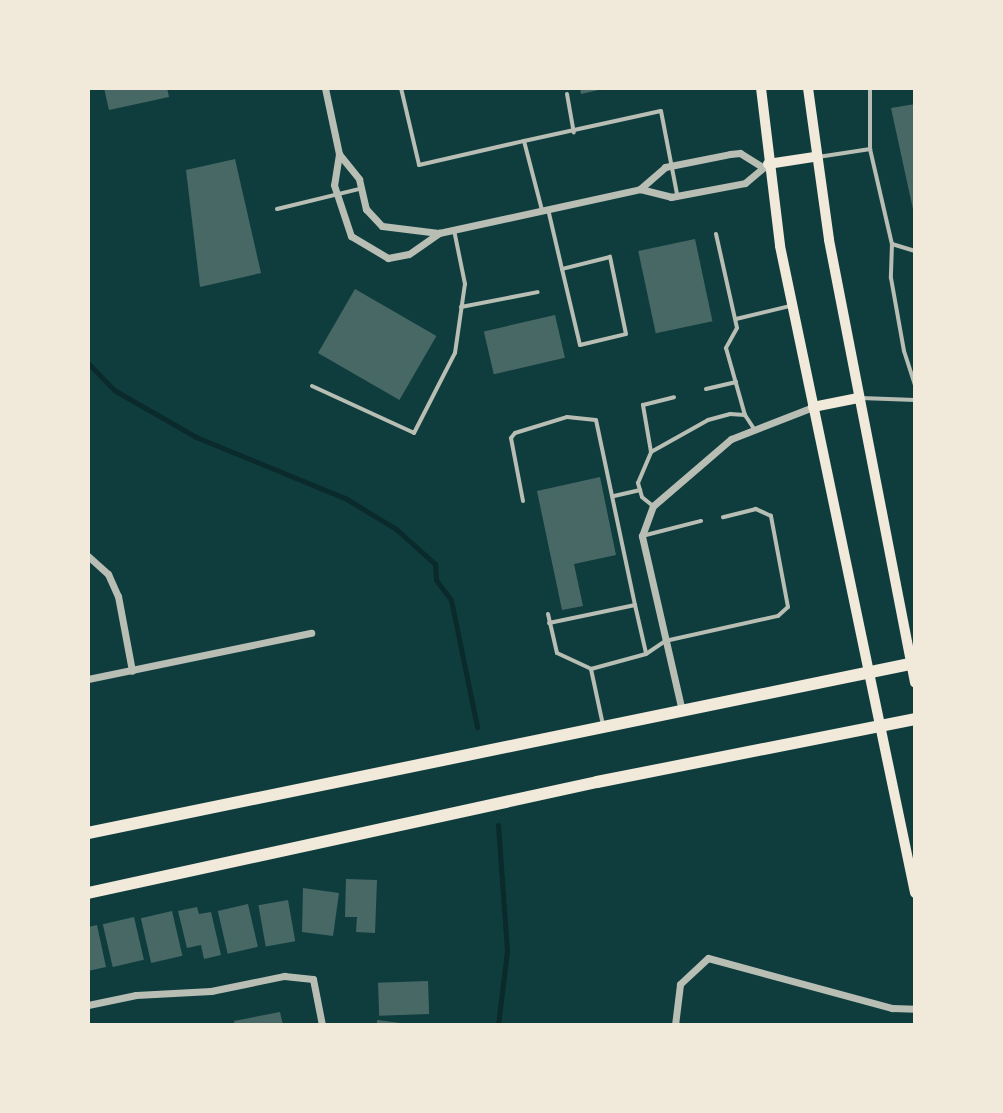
<!DOCTYPE html>
<style>
body{margin:0}
#map{position:relative;width:1003px;height:1113px;overflow:hidden;background:#0f3d3e;font-family:Montserrat,sans-serif}
div>[style]{position:absolute}
[style*='--x']{left:calc(var(--x)*1px);top:calc(var(--y)*1px);width:calc(var(--w)*1px);rotate:calc(var(--a)*1deg)}
.stream>*{height:5px;margin:-2.5px;padding:0 2.5px;transform-origin:2.5px;border-radius:2.5px;background:#0a2a2b}
.building>*{inset:0;background:#486865;transform-origin:0 0}
.service>*{height:4px;margin:-2px;padding:0 2px;transform-origin:2px;border-radius:2px;background:#b8beb3}
.minor>*{height:7px;margin:-3.5px;padding:0 3.5px;transform-origin:3.5px;border-radius:3.5px;background:#b8beb3}
.secondary>*{height:10px;margin:-5px;padding:0 5px;transform-origin:5px;border-radius:5px;background:#f1e9da}
.primary>*{height:12px;margin:-6px;padding:0 6px;transform-origin:6px;border-radius:6px;background:#f1e9da}
span{translate:-50% -50%;white-space:nowrap;text-align:center;line-height:1.15;-webkit-text-stroke:8px #f1e9da;paint-order:stroke}
.frame{position:absolute;inset:0;border:90px solid #f1e9da;pointer-events:none}
</style>
<div id="map">
<div class="stream">
<div style="--x:88;--y:363;--w:37;--a:46"></div>
<div style="--x:114;--y:390;--w:95;--a:29.8"></div>
<div style="--x:196;--y:437;--w:161;--a:22.3"></div>
<div style="--x:345;--y:498;--w:60;--a:31.3"></div>
<div style="--x:396;--y:529;--w:52;--a:41.9"></div>
<div style="--x:435;--y:564;--w:16;--a:86"></div>
<div style="--x:436;--y:580;--w:25;--a:53"></div>
<div style="--x:451;--y:600;--w:130;--a:78.4"></div>
<div style="--x:498;--y:825;--w:126;--a:85.9"></div>
<div style="--x:507;--y:951;--w:75;--a:96.9"></div>
</div>
<div class="building">
<div style="clip-path:polygon(104px 88px,167px 88px,169px 97px,109px 110px)"></div>
<div style="clip-path:polygon(580px 88px,603px 88px,603px 89px,581px 94px)"></div>
<div style="clip-path:polygon(915px 104px,915px 214px,914px 214px,891px 108px)"></div>
<div style="clip-path:polygon(235px 159px,261px 273px,200px 287px,186px 170px)"></div>
<div style="left:695px;top:239px;width:84px;height:58px;rotate:78deg"></div>
<div style="left:355px;top:289px;width:94px;height:74px;rotate:30deg"></div>
<div style="left:555px;top:315px;width:44px;height:73px;rotate:77deg"></div>
<div style="clip-path:polygon(600px 477px,616px 555px,574px 564px,583px 606px,562px 610px,537px 491px)"></div>
<div style="clip-path:polygon(346px 879px,377px 880px,375px 933px,356px 932px,357px 917px,345px 917px)"></div>
<div style="clip-path:polygon(303px 888px,339px 893px,333px 936px,302px 932px)"></div>
<div style="left:288px;top:900px;width:42px;height:30px;rotate:80deg"></div>
<div style="left:248px;top:904px;width:44px;height:31px;rotate:77deg"></div>
<div style="clip-path:polygon(197px 907px,199px 914px,211px 912px,221px 955px,204px 959px,201px 945px,187px 948px,178px 911px)"></div>
<div style="left:172px;top:911px;width:46px;height:32px;rotate:77deg"></div>
<div style="left:134px;top:917px;width:44px;height:32px;rotate:77deg"></div>
<div style="clip-path:polygon(97px 925px,106px 967px,88px 971px,88px 927px)"></div>
<div style="left:428px;top:981px;width:33px;height:50px;rotate:88deg"></div>
<div style="clip-path:polygon(280px 1012px,283px 1025px,235px 1025px,234px 1021px)"></div>
<div style="clip-path:polygon(377px 1020px,400px 1023px,400px 1025px,377px 1025px)"></div>
</div>
<div class="service">
<div style="--x:401;--y:88;--w:79;--a:76.8"></div>
<div style="--x:419;--y:165;--w:108;--a:-12.9"></div>
<div style="--x:524;--y:141;--w:71;--a:75.4"></div>
<div style="--x:870;--y:88;--w:61;--a:90"></div>
<div style="--x:567;--y:94;--w:39;--a:80"></div>
<div style="--x:524;--y:141;--w:140;--a:-12.4"></div>
<div style="--x:661;--y:111;--w:85;--a:79.1"></div>
<div style="--x:818;--y:157;--w:53;--a:-8.7"></div>
<div style="--x:870;--y:149;--w:98;--a:77"></div>
<div style="--x:892;--y:244;--w:34;--a:92"></div>
<div style="--x:891;--y:278;--w:74;--a:79.9"></div>
<div style="--x:904;--y:351;--w:35;--a:72"></div>
<div style="--x:277;--y:209;--w:84;--a:-13.7"></div>
<div style="--x:548;--y:209;--w:62;--a:76.9"></div>
<div style="--x:562;--y:269;--w:78;--a:76.7"></div>
<div style="--x:580;--y:345;--w:47;--a:-13.4"></div>
<div style="--x:626;--y:334;--w:79;--a:-101.7"></div>
<div style="--x:610;--y:257;--w:49;--a:166"></div>
<div style="--x:716;--y:234;--w:96;--a:77.4"></div>
<div style="--x:737;--y:328;--w:23;--a:119"></div>
<div style="--x:726;--y:348;--w:70;--a:74.2"></div>
<div style="--x:892;--y:244;--w:24;--a:17"></div>
<div style="--x:461;--y:307;--w:78;--a:-11"></div>
<div style="--x:736;--y:319;--w:56;--a:-13.5"></div>
<div style="--x:312;--y:386;--w:112;--a:24.7"></div>
<div style="--x:414;--y:433;--w:90;--a:-62.9"></div>
<div style="--x:455;--y:353;--w:70;--a:-81.8"></div>
<div style="--x:465;--y:284;--w:55;--a:-101.5"></div>
<div style="--x:706;--y:389;--w:31;--a:-13"></div>
<div style="--x:861;--y:398;--w:54;--a:2.1"></div>
<div style="--x:651;--y:452;--w:48;--a:-99.7"></div>
<div style="--x:643;--y:405;--w:32;--a:-14"></div>
<div style="--x:614;--y:496;--w:27;--a:-13"></div>
<div style="--x:523;--y:501;--w:64;--a:-100.8"></div>
<div style="--x:511;--y:438;--w:6;--a:-51"></div>
<div style="--x:515;--y:433;--w:54;--a:-17.1"></div>
<div style="--x:567;--y:417;--w:29;--a:6"></div>
<div style="--x:596;--y:420;--w:189;--a:78.1"></div>
<div style="--x:653;--y:506;--w:14;--a:-141"></div>
<div style="--x:642;--y:497;--w:15;--a:-106"></div>
<div style="--x:638;--y:483;--w:34;--a:-67"></div>
<div style="--x:651;--y:452;--w:65;--a:-29.3"></div>
<div style="--x:708;--y:420;--w:23;--a:-15"></div>
<div style="--x:730;--y:414;--w:15;--a:4"></div>
<div style="--x:745;--y:415;--w:17;--a:57"></div>
<div style="--x:642;--y:536;--w:61;--a:-14.3"></div>
<div style="--x:548;--y:614;--w:40;--a:77"></div>
<div style="--x:557;--y:653;--w:38;--a:25"></div>
<div style="--x:549;--y:623;--w:88;--a:-11.8"></div>
<div style="--x:635;--y:605;--w:49;--a:77.1"></div>
<div style="--x:603;--y:725;--w:57;--a:-102.1"></div>
<div style="--x:591;--y:669;--w:57;--a:-15.3"></div>
<div style="--x:646;--y:654;--w:23;--a:-34"></div>
<div style="--x:665;--y:641;--w:116;--a:-12.5"></div>
<div style="--x:778;--y:616;--w:13;--a:-42"></div>
<div style="--x:788;--y:607;--w:93;--a:-100.6"></div>
<div style="--x:771;--y:516;--w:17;--a:-155"></div>
<div style="--x:756;--y:509;--w:34;--a:166"></div>
</div>
<div class="minor">
<div style="--x:325;--y:88;--w:67;--a:78"></div>
<div style="--x:339;--y:154;--w:31;--a:99"></div>
<div style="--x:334;--y:185;--w:54;--a:71.6"></div>
<div style="--x:351;--y:236;--w:43;--a:30.7"></div>
<div style="--x:388;--y:258;--w:21;--a:-11"></div>
<div style="--x:409;--y:254;--w:37;--a:-35"></div>
<div style="--x:339;--y:154;--w:32;--a:51"></div>
<div style="--x:359;--y:179;--w:31;--a:77"></div>
<div style="--x:366;--y:209;--w:23;--a:47"></div>
<div style="--x:382;--y:226;--w:57;--a:7"></div>
<div style="--x:439;--y:233;--w:206;--a:-12.3"></div>
<div style="--x:640;--y:189;--w:32;--a:14"></div>
<div style="--x:671;--y:197;--w:75;--a:-10.7"></div>
<div style="--x:745;--y:183;--w:30;--a:-40"></div>
<div style="--x:640;--y:189;--w:33;--a:-41"></div>
<div style="--x:665;--y:167;--w:66;--a:-11.3"></div>
<div style="--x:730;--y:154;--w:10;--a:-6"></div>
<div style="--x:740;--y:153;--w:25;--a:32"></div>
<div style="--x:88;--y:556;--w:27;--a:42"></div>
<div style="--x:108;--y:574;--w:24;--a:66"></div>
<div style="--x:118;--y:596;--w:76;--a:79.4"></div>
<div style="--x:88;--y:679;--w:228;--a:-11.7"></div>
<div style="--x:682;--y:711;--w:180;--a:-102.9"></div>
<div style="--x:642;--y:536;--w:32;--a:-70"></div>
<div style="--x:653;--y:506;--w:103;--a:-40.7"></div>
<div style="--x:731;--y:439;--w:88;--a:-21.3"></div>
<div style="--x:88;--y:1005;--w:49;--a:-11.8"></div>
<div style="--x:136;--y:995;--w:75;--a:-3.1"></div>
<div style="--x:211;--y:991;--w:75;--a:-11.6"></div>
<div style="--x:284;--y:976;--w:29;--a:6"></div>
<div style="--x:313;--y:979;--w:47;--a:78.9"></div>
<div style="--x:675;--y:1025;--w:41;--a:-83"></div>
<div style="--x:680;--y:984;--w:38;--a:-43"></div>
<div style="--x:708;--y:958;--w:191;--a:15.2"></div>
<div style="--x:892;--y:1008;--w:23;--a:2"></div>
</div>
<div class="secondary">
<div style="--x:761;--y:88;--w:159;--a:83.1"></div>
<div style="--x:780;--y:246;--w:661;--a:78.21"></div>
<div style="--x:808;--y:88;--w:153;--a:82.1"></div>
<div style="--x:829;--y:240;--w:451;--a:79"></div>
<div style="--x:768;--y:164;--w:47;--a:-8.7"></div>
<div style="--x:813;--y:407;--w:46;--a:-11.3"></div>
</div>
<div class="primary">
<div style="--x:88;--y:833;--w:844;--a:-11.62"></div>
<div style="--x:88;--y:893;--w:521;--a:-12.3"></div>
<div style="--x:597;--y:782;--w:324;--a:-11.2"></div>
</div>
<div class="frame"></div>
</div>
